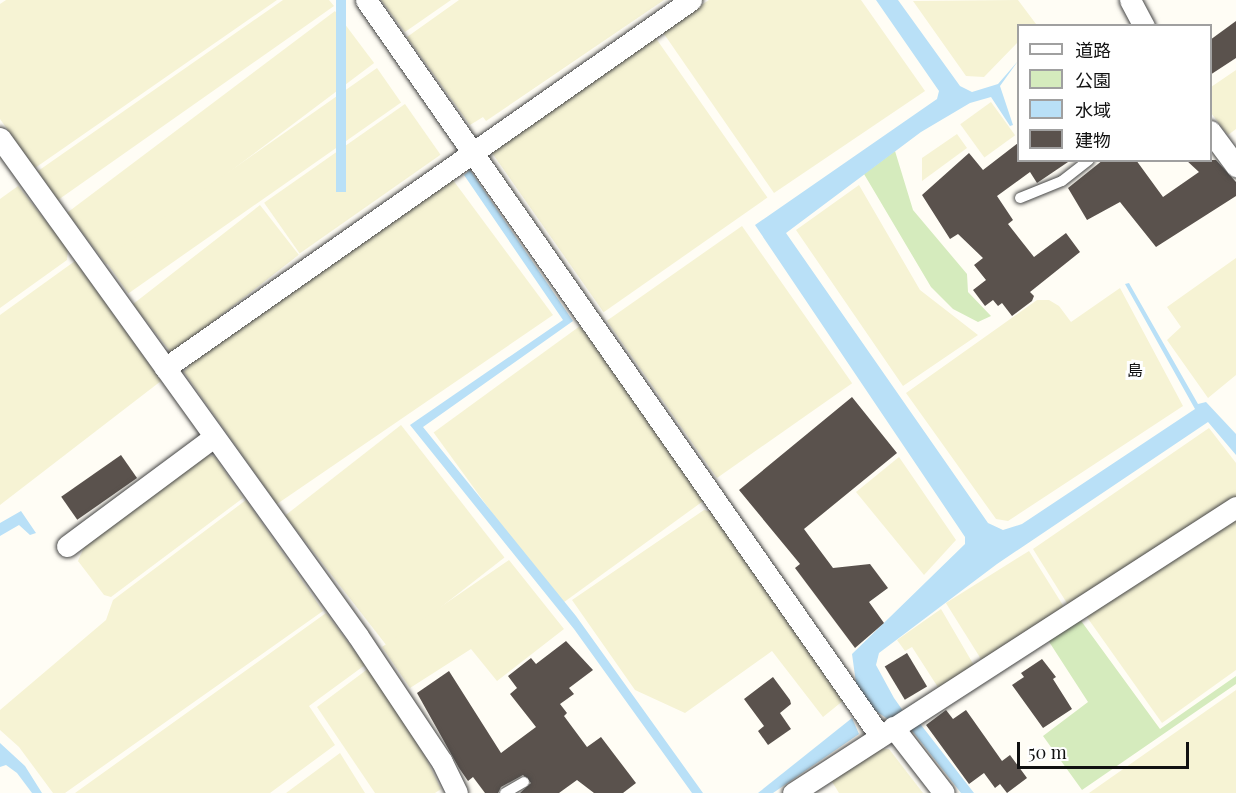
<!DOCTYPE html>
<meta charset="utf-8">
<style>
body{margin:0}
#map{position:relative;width:1236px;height:793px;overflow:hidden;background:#fffdf5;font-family:"Playfair Display","Noto Sans JP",serif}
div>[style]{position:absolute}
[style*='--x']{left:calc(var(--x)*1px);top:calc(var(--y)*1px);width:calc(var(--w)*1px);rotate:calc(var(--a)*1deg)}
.farmland>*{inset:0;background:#f6f3d4;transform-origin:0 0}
.green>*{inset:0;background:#d5ebbd}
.water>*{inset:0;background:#b9e0f7;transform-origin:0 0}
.building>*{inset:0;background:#5a524d;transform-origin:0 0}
.roads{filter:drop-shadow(0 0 2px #444) drop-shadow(0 0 2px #444)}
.service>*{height:10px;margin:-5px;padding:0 5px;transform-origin:5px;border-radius:5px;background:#fff}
.minor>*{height:21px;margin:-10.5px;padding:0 10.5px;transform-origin:10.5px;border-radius:10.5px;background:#fff}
span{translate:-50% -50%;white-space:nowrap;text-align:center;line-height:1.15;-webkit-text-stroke:6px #fff;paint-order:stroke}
.neighbourhood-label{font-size:16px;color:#111}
.legend{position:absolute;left:1017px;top:24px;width:195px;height:138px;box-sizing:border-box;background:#fff;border:2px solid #a0a0a0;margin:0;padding:8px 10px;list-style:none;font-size:18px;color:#111}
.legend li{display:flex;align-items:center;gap:12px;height:30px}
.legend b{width:30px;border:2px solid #a0a0a0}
.scale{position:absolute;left:1017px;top:742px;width:172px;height:27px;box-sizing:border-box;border:3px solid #111;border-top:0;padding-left:8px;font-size:18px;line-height:21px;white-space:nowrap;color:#111;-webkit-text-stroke:4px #fff;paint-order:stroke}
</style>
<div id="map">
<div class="farmland">
<div style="clip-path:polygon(6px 0,277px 0,35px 168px,0 119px,0 4px)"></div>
<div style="clip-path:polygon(283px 0,329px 0,334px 6px,58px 200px,38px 171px)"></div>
<div style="clip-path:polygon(381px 0,451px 0,405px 32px)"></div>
<div style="clip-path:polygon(459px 0,664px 0,486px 121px,483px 117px,470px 125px,407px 37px)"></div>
<div style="clip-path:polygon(709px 0,861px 0,925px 91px,774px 193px,662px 31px)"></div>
<div style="clip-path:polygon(1018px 0,1036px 24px,1018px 26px,1018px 42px,984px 77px,966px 76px,913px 1px)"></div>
<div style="left:335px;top:11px;width:65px;height:335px;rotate:53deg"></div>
<div style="left:655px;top:37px;width:196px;height:200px;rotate:55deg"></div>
<div style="left:377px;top:68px;width:42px;height:333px;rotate:55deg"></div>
<div style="clip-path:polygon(1236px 70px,1236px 129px,1228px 135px,1211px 113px,1211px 87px)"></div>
<div style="left:991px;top:102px;width:41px;height:38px;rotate:54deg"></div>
<div style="left:405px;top:104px;width:62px;height:172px;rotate:55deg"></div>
<div style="clip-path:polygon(957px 134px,967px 148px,922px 181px,922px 158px)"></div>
<div style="clip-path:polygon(453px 180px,553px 315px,277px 504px,184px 372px,193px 361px)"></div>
<div style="clip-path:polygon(859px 185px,920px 290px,978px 335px,903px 386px,796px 230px)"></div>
<div style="clip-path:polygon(18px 186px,68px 249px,67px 260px,0 308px,0 199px)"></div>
<div style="left:260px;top:205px;width:63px;height:161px;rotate:52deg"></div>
<div style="left:742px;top:226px;width:192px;height:165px;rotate:55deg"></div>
<div style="clip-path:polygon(1236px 258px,1236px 375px,1208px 398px,1167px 340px,1181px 327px,1167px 307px)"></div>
<div style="clip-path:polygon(75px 261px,161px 381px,0 505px,0 315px)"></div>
<div style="clip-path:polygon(1120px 288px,1183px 406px,1008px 521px,996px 519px,906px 393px,1037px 300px,1049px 300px,1059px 306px,1071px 322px)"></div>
<div style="left:580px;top:326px;width:214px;height:181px;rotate:54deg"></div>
<div style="left:401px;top:425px;width:168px;height:147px;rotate:52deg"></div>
<div style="clip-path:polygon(1209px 428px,1236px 463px,1236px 499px,1070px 608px,1033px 549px)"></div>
<div style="clip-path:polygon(201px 452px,215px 457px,243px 498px,111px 597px,104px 595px,78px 561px,89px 536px)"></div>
<div style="clip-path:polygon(899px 457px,956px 540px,924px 575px,856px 492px)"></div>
<div style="clip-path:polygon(246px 500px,323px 611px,65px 793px,53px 793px,19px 747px,0 730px,0 710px,106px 620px,113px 600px)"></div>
<div style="clip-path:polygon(704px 510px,716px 513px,844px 700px,823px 717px,772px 651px,685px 713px,635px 690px,572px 600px)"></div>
<div style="clip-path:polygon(1236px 519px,1236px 670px,1162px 723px,1084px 613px)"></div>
<div style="left:1029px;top:551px;width:67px;height:98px;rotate:58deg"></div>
<div style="clip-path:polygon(509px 560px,564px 629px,497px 681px,471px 649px,410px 688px,382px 647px)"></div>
<div style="clip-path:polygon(941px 609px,975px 667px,941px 692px,912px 647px,905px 651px,897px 640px)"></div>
<div style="clip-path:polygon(326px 613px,365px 665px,309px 706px,335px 745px,270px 793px,75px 793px)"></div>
<div style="clip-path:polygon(369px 668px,426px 758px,441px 789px,435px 793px,375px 793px,317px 707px)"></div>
<div style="clip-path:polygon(1236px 690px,1236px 793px,1089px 793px)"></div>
<div style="clip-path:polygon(879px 749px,889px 749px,923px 793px,839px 793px,831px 780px)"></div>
<div style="clip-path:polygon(340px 753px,365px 793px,286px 793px)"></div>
</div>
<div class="green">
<div style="clip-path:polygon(895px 151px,913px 210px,967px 274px,968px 292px,991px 316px,978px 322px,953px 309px,931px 287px,864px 174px)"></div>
<div style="clip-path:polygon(1079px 618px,1160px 729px,1236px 676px,1236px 684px,1082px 790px,1043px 736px,1088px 702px,1046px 637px)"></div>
</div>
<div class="water">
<div style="left:336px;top:0;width:10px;height:192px"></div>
<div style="clip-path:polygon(876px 0,898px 0,960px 86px,972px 92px,998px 84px,1018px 61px,1000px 86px,1013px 125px,1010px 126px,991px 97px,970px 103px,921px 132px,786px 233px,988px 523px,1003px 530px,1022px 524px,1195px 409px,1125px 284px,1129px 283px,1198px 404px,1206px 402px,1236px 434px,1236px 455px,1208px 422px,997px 564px,879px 653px,876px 665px,894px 698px,906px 715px,918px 721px,974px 793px,961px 793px,899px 714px,889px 720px,873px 709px,856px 683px,852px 654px,965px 544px,965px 537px,755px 225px,937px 99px,939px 91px)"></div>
<div style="clip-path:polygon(470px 170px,573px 321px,423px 427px,576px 616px,703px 793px,692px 793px,574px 629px,410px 425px,563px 320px,464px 175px)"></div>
<div style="clip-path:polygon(21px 511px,36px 533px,30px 535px,19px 525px,0 536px,0 523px)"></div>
<div style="clip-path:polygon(852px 718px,859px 734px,773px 793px,758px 793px)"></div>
<div style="clip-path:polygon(0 743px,25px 766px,42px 793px,32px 793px,17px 773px,6px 765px,0 767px)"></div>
</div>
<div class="building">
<div style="clip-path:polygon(1236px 21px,1236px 58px,1210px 75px,1210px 40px)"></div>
<div style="clip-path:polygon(1018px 143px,1018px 160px,1071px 160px,1037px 183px,1030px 172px,997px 196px,1013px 220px,1008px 224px,1034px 257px,1066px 233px,1080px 252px,1030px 292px,1034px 296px,1032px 301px,1012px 316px,1002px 303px,998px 306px,993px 300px,985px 306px,973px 290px,986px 280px,974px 265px,983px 258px,958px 234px,950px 239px,922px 195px,969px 153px,983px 170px)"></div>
<div style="clip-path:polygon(1103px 160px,1136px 160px,1163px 197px,1199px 172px,1186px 160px,1216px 160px,1236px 182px,1236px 196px,1156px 247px,1120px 202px,1087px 220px,1068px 188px)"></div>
<div style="clip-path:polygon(852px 397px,897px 453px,804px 529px,833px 568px,870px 564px,888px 588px,869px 602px,884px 623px,855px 648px,795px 568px,800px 564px,739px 490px)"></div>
<div style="left:121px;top:455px;width:28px;height:73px;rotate:55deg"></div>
<div style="clip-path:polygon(566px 641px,593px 670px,569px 688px,574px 694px,560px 704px,567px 713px,564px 716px,587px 747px,601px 737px,636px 783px,623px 793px,594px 793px,577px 780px,559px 793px,520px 793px,531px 783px,523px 775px,501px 787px,498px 793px,485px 793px,473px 777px,468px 781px,459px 768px,417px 693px,449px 671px,501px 753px,536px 727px,510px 694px,517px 688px,508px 676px,531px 658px,536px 664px)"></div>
<div style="left:907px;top:653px;width:39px;height:26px;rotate:59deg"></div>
<div style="clip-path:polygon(1042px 659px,1056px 677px,1053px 679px,1072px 709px,1043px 728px,1012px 685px,1024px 677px,1021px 673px)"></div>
<div style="clip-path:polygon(773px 677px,790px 700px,791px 704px,780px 713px,791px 729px,768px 745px,758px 731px,764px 726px,744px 699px)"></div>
<div style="clip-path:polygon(946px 710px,953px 719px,966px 710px,1002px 761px,1010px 755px,1027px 778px,1007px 793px,1000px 784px,995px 788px,984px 773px,969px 784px,926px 725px)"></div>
</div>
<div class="roads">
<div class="service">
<div style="--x:1020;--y:198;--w:45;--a:-22"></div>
<div style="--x:1062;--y:181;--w:34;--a:-38"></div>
<div style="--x:505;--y:793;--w:22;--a:-30"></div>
</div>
<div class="minor">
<div style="--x:366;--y:0;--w:898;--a:55.07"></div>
<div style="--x:1130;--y:0;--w:30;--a:62"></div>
<div style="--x:1210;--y:131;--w:44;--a:53.4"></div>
<div style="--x:0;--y:138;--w:613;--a:54.29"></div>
<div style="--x:358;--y:636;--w:151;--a:56.3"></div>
<div style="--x:442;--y:762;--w:34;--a:64"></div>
<div style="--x:165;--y:368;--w:642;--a:-34.98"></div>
<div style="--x:67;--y:546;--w:183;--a:-36.6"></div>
<div style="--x:893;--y:727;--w:83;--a:52.3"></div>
<div style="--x:793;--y:793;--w:527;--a:-32.85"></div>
</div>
</div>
<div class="neighbourhood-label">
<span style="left:1135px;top:370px">島</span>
</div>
<ul class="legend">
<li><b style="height:8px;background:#fff"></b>道路</li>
<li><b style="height:16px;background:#d5ebbd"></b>公園</li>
<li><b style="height:16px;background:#b9e0f7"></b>水域</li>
<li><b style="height:16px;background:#5a524d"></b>建物</li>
</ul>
<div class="scale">50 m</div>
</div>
